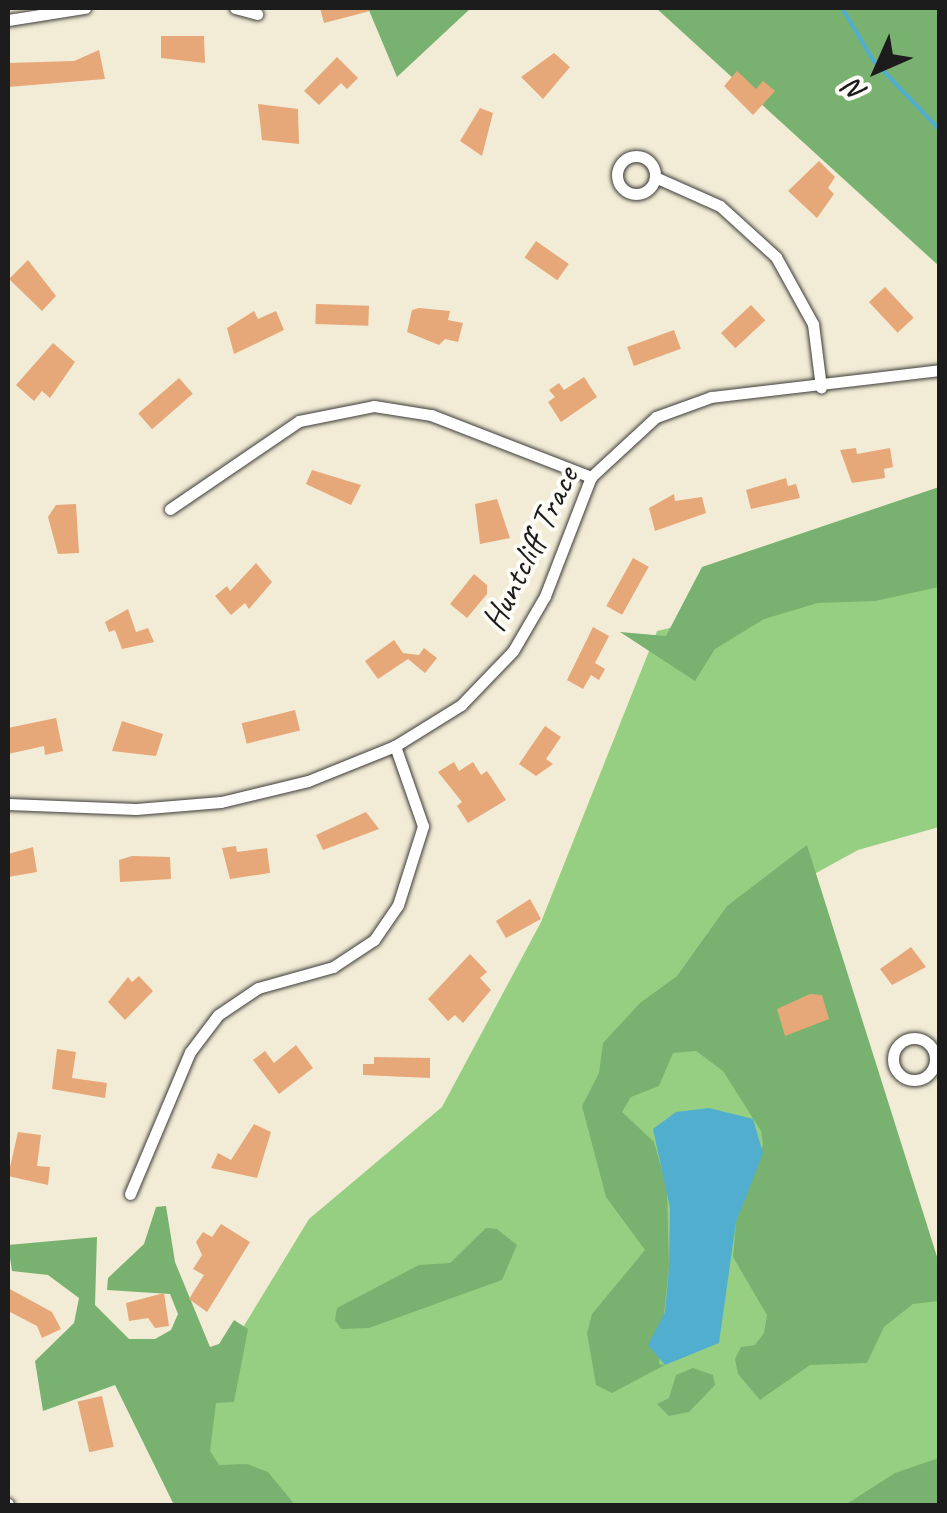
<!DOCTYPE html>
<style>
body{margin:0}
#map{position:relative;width:947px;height:1513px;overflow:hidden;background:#f2ecd6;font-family:Caveat,sans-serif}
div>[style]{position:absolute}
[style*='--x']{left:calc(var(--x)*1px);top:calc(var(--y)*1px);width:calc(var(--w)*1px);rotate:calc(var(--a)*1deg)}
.green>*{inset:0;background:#97cf82}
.forest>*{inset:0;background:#79b270}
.water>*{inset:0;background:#51aecf}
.stream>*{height:4px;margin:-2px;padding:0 2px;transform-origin:2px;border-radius:2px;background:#51aecf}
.building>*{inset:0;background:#e6a879;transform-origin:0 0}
.roads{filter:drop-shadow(0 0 2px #3c3b38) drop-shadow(0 0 2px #3c3b38)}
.minor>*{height:11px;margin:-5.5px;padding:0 5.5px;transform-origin:5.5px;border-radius:5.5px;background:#fff}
.minor>.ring{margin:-5.5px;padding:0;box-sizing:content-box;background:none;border:11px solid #fff;border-radius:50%}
span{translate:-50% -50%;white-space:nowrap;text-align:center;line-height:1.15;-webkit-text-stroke:8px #fdfcf7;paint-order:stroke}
.street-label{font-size:35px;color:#1c1c1c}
.frame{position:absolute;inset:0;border:10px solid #1c1c1c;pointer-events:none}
.north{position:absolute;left:827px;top:20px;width:100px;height:100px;-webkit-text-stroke:8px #fdfcf7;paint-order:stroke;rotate:225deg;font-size:28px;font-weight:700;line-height:40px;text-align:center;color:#1c1c1c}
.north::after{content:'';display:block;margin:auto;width:35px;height:45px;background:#1c1c1c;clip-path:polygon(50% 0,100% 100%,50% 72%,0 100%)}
</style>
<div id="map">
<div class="green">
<div style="clip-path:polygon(939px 566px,939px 827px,858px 850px,707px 933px,939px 1279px,939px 1505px,281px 1505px,188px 1466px,206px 1388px,309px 1219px,442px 1107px,541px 922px,657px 631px)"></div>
</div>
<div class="forest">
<div style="clip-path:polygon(368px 8px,471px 8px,397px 77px)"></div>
<div style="clip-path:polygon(656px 8px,939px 8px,939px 266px)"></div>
<div style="clip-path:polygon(939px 487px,939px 587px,875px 601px,818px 603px,764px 619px,715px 649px,695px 681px,620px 632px,666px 636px,702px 567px)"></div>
<div style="clip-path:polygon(807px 845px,939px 1263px,939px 1301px,913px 1304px,884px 1327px,867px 1363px,810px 1365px,760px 1400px,738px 1374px,735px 1359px,741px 1347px,755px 1345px,764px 1333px,767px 1315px,733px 1257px,736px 1222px,763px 1144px,761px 1131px,723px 1071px,696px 1051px,673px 1053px,659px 1086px,631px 1097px,622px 1112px,654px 1142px,667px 1188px,669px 1267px,659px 1364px,665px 1365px,612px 1393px,596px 1385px,587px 1333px,592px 1314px,645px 1250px,606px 1197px,582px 1106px,599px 1073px,603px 1043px,640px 1003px,677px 976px,727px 906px)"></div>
<div style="clip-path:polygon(166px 1206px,175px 1262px,210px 1347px,219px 1344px,234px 1320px,248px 1329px,234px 1402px,216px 1403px,210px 1451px,219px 1465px,247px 1464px,268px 1472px,295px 1505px,174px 1505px,115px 1385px,43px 1411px,35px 1361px,74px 1323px,79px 1298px,48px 1275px,12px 1271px,8px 1245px,97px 1237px,95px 1305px,129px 1339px,155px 1339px,171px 1330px,178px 1314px,170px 1294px,107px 1290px,108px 1278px,144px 1244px,156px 1207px)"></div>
<div style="clip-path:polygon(486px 1228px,497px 1229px,517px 1245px,502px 1280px,369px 1328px,341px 1329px,335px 1320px,337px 1308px,419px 1265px,450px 1263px)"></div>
<div style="clip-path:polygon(693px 1368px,713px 1375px,715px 1385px,689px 1412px,669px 1416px,657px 1404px,669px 1398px,676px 1375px)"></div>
<div style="clip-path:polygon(939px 1458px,939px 1505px,845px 1505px,895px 1473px)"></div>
</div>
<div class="water">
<div style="clip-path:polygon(709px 1108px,753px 1119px,763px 1153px,736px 1222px,719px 1343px,665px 1365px,648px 1345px,665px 1312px,669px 1268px,670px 1208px,653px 1129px,676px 1112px)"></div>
</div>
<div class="stream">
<div style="--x:842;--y:8;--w:61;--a:59.2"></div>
<div style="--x:873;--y:60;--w:97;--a:46.3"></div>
</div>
<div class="building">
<div style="clip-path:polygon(320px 8px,369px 8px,370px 11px,324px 23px)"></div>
<div style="clip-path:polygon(161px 36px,204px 36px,205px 63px,161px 58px)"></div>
<div style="clip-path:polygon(99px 50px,105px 79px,8px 87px,8px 63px,74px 61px)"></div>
<div style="clip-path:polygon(554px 53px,570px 67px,543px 99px,521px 77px)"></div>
<div style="clip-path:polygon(337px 57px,358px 78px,347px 89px,341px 83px,319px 105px,304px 91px)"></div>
<div style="clip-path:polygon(737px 71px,756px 89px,763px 81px,775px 91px,753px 115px,724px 86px)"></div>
<div style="clip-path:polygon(258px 104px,298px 109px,299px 144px,262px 140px)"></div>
<div style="clip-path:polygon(480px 108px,493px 113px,482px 156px,460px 141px)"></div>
<div style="clip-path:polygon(819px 161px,835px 177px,828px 188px,834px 194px,817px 218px,788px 191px)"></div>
<div style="left:536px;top:241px;width:40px;height:20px;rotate:35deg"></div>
<div style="clip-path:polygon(28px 260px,56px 296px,42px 311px,9px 279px)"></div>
<div style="left:885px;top:287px;width:42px;height:22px;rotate:47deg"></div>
<div style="left:316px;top:304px;width:53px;height:20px;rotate:2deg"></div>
<div style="left:751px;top:305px;width:21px;height:41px;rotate:47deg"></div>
<div style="clip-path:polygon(419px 308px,450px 311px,448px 320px,463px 323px,458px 342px,445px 339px,439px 345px,407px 332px,412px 310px)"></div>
<div style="clip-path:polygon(254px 311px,258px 319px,276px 311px,284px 330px,234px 354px,227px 328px)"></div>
<div style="left:674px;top:330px;width:20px;height:50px;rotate:70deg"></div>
<div style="clip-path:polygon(53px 343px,75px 362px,50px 398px,42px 391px,34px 401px,16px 385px)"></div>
<div style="clip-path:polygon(584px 377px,597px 397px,561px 422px,548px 402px,555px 397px,549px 390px,559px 383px,564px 390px)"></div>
<div style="left:179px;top:378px;width:21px;height:54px;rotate:49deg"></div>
<div style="clip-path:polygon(856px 448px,857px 454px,890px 448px,893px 467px,884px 469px,885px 478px,852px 483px,840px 450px)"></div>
<div style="clip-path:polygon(312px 470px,361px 485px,351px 505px,306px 484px)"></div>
<div style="clip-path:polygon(786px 478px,788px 486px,796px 484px,800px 498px,751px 509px,746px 490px)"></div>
<div style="clip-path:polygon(674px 494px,675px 501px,702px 497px,706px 513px,655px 531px,649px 508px)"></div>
<div style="clip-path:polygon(497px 499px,510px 538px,480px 544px,475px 504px)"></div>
<div style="clip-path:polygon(76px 504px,79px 553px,58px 554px,48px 517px,56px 505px)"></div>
<div style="left:633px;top:558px;width:18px;height:55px;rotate:29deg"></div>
<div style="clip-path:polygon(256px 563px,272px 582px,249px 609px,245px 603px,231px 615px,215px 596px,227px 586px,230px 591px)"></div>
<div style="clip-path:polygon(474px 574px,487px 585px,487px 594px,467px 618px,450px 604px)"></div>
<div style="clip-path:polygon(128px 609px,136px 632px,148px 628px,154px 642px,122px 649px,115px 630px,109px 632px,105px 622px)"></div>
<div style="clip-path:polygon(593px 627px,609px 636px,595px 663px,605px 669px,599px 680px,591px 675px,583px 689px,567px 680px)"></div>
<div style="clip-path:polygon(394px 640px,403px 653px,419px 655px,424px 648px,437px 658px,425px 673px,408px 659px,378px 679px,365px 661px)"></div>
<div style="left:295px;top:710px;width:21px;height:55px;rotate:76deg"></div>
<div style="clip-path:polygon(56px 718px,63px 751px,45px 755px,44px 746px,8px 754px,8px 728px)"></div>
<div style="clip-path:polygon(122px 721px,163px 734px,156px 756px,112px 751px)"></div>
<div style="clip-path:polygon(545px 726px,561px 737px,546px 759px,553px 764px,536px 776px,519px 764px)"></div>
<div style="clip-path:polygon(454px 762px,459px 771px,473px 762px,481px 775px,487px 771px,506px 800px,468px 823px,457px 806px,462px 802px,438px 772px)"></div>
<div style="clip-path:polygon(366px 812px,379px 829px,323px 850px,316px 835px)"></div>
<div style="clip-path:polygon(236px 846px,237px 852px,267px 848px,270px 873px,230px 879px,222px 848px)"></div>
<div style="clip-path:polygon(33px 847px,37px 872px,8px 877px,8px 854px)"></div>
<div style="clip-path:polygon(132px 856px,170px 857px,171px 879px,120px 882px,119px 860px)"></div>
<div style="clip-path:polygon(530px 899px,541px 919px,506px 938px,496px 921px)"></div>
<div style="clip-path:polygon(911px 947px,926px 967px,892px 985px,880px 969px)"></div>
<div style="clip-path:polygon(470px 954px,487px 972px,480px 978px,491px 990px,463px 1023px,455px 1015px,448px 1021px,428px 999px)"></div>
<div style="clip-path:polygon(139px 976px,153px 991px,125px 1020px,108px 1002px,128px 977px,132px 982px)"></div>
<div style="clip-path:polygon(810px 994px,822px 995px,829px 1019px,785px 1036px,777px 1009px)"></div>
<div style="clip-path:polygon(296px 1045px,313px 1068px,279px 1094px,253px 1060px,265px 1051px,274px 1063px)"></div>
<div style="clip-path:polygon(57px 1049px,76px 1052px,72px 1078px,107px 1083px,105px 1098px,52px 1089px)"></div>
<div style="clip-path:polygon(374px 1057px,430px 1058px,430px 1078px,363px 1075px,363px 1064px,374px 1064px)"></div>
<div style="clip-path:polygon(254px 1124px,271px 1132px,257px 1178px,211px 1168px,218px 1153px,231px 1160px)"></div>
<div style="clip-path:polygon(18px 1132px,41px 1135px,37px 1166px,50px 1167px,48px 1185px,8px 1176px)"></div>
<div style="clip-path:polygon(221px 1224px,250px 1242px,207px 1312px,189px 1299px,204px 1275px,193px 1269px,202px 1255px,196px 1242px,203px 1232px,212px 1237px)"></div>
<div style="clip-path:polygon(8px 1288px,52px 1312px,61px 1329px,42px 1338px,37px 1326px,8px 1311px)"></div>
<div style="clip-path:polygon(164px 1293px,169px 1326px,155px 1328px,148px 1318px,129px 1321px,126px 1303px)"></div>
<div style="left:102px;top:1396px;width:52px;height:25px;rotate:77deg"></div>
</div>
<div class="roads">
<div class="minor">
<div style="--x:235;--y:8;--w:23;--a:15"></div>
<div style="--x:8;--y:20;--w:78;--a:-8.9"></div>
<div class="ring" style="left:617px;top:156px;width:27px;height:27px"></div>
<div style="--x:655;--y:177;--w:71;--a:24"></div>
<div style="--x:720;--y:206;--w:76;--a:42.3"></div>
<div style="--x:776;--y:257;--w:77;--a:61.1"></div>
<div style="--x:813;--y:324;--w:64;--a:82.8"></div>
<div style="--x:170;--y:509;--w:156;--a:-34.3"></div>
<div style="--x:299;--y:421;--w:76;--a:-11.3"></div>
<div style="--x:374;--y:406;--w:58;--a:9"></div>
<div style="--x:431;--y:415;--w:172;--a:21.2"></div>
<div style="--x:8;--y:804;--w:128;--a:2.2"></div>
<div style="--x:136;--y:809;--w:85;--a:-4.7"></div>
<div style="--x:221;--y:802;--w:89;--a:-13.6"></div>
<div style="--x:308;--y:781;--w:94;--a:-21.9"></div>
<div style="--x:395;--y:746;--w:78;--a:-31.8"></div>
<div style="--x:461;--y:705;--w:75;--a:-46.1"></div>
<div style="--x:513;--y:651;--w:64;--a:-59.8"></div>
<div style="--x:545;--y:596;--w:128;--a:-68.9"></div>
<div style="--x:591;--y:477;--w:88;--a:-42.7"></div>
<div style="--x:656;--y:417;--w:59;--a:-20"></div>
<div style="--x:711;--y:397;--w:231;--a:-6.7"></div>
<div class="ring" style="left:893px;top:1038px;width:31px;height:31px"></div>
<div style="--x:130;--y:1194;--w:154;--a:-67.1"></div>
<div style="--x:190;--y:1052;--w:46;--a:-52.9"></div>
<div style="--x:218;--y:1015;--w:48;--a:-34"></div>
<div style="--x:258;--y:988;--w:78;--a:-15.6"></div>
<div style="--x:333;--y:967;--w:49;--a:-33.4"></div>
<div style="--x:374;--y:940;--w:42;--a:-55.6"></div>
<div style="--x:398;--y:905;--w:83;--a:-72.4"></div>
<div style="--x:423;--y:826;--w:85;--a:-109.3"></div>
<div style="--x:8;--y:1504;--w:2;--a:90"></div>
</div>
</div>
<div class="street-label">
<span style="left:530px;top:549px;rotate:-64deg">Huntcliff Trace</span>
</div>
<div class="frame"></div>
<div class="north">N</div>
</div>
